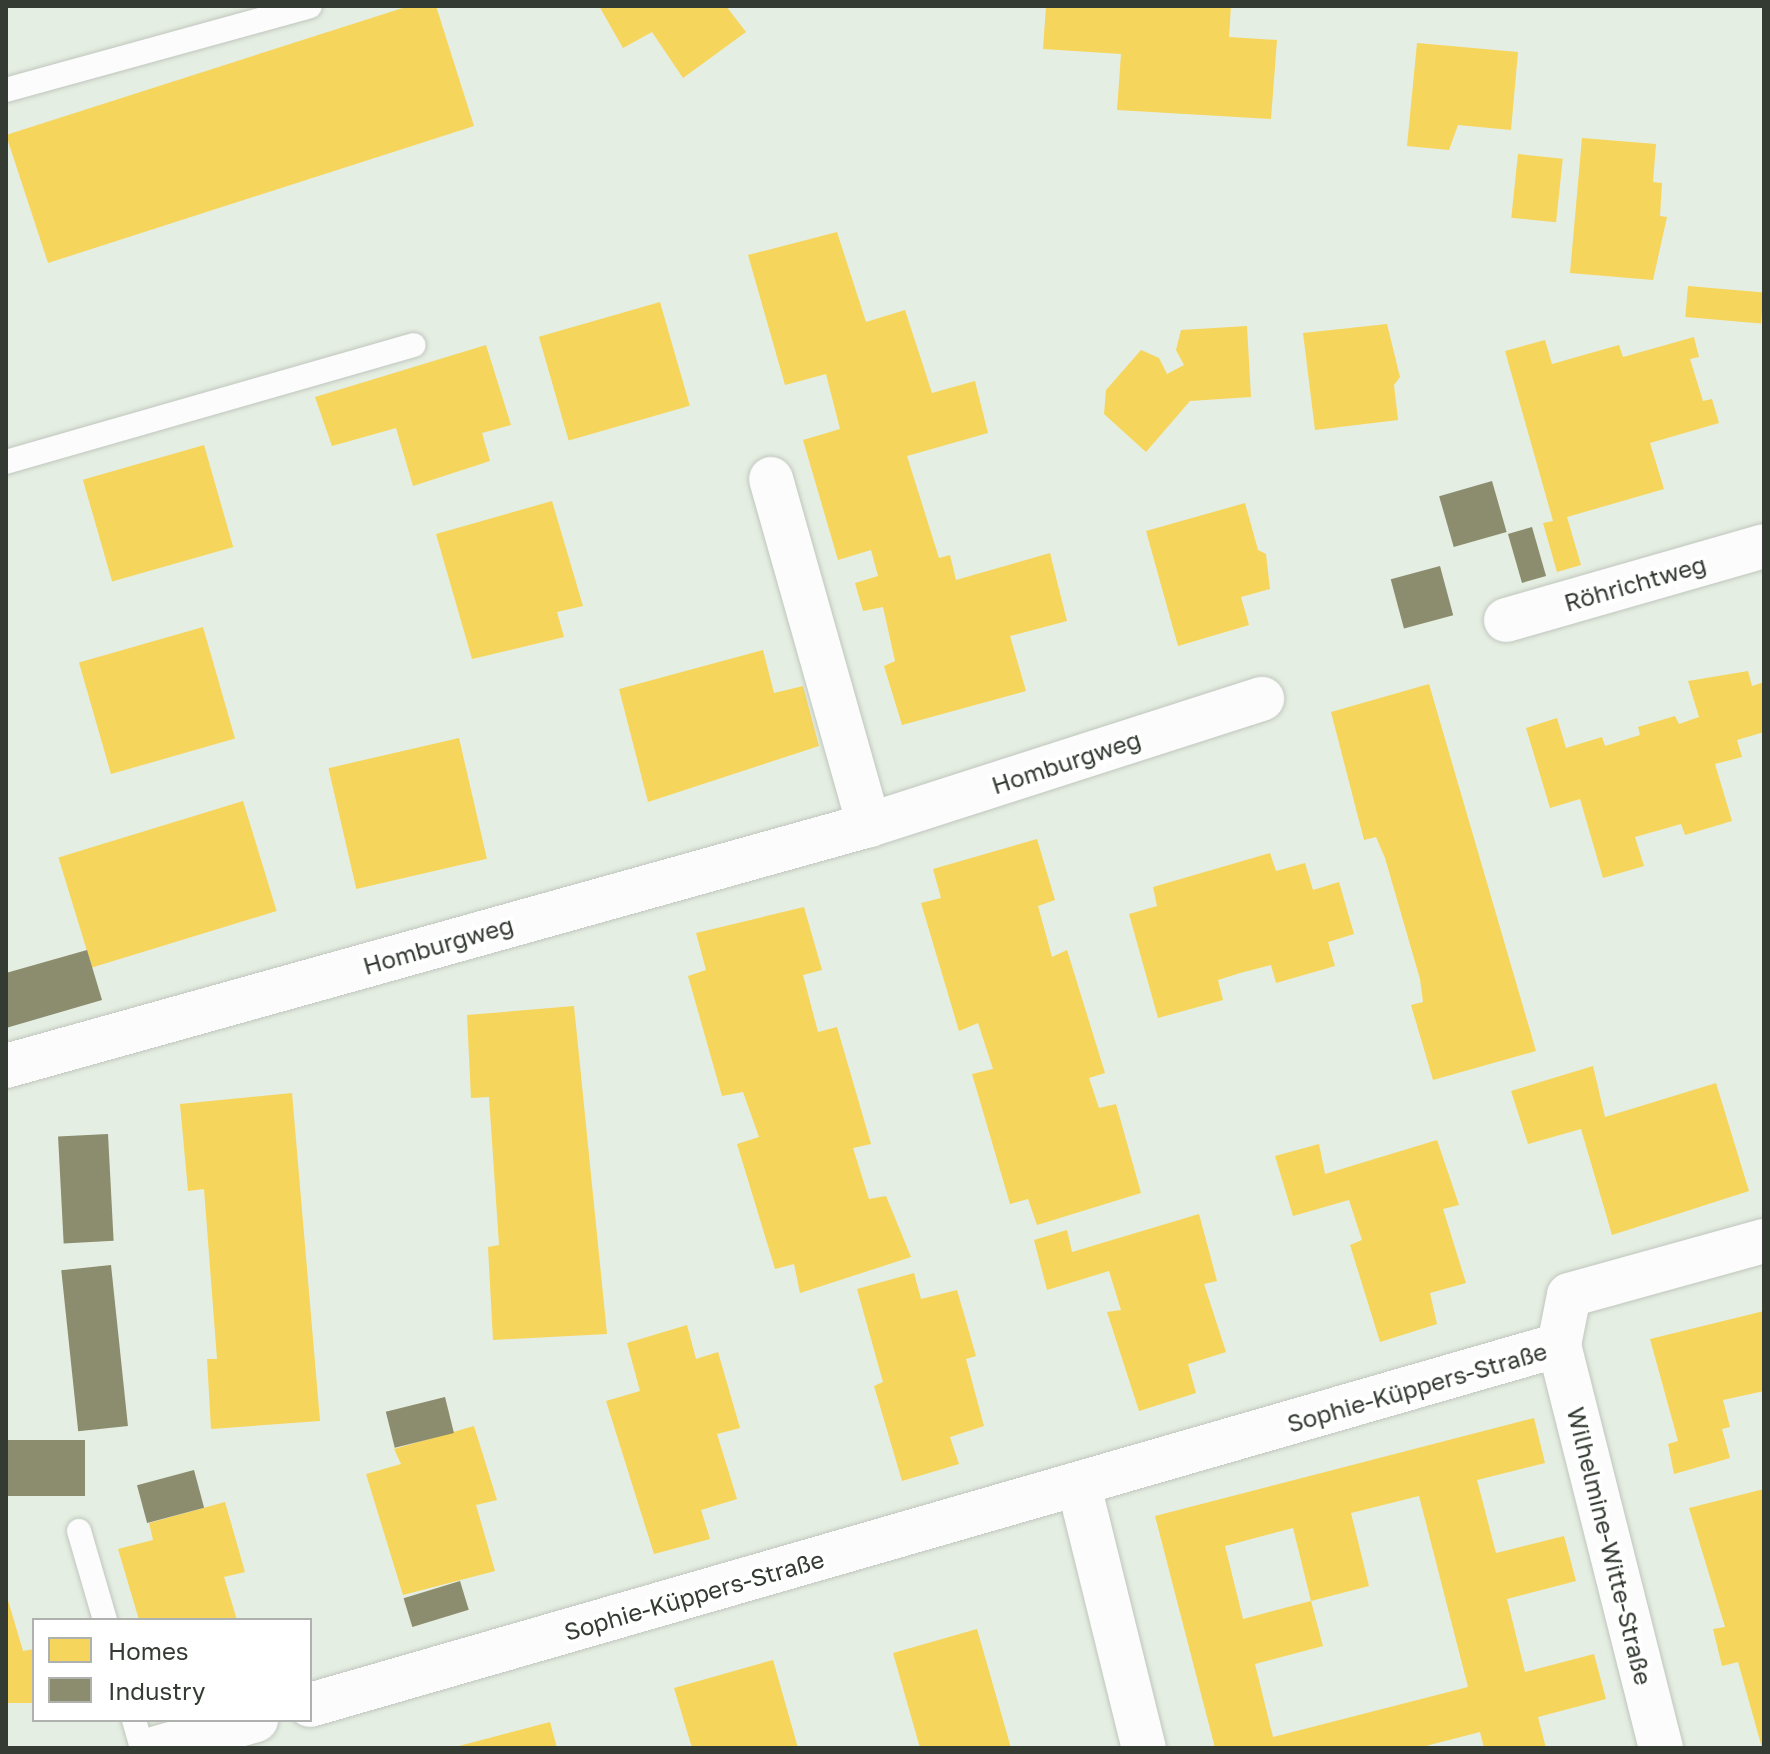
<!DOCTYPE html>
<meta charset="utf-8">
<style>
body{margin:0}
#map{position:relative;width:1770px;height:1754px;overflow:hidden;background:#e5eee2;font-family:"Golos Text",sans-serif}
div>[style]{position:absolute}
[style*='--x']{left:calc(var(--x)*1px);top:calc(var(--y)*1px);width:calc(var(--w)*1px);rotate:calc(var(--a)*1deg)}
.homes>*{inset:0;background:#f6d55c;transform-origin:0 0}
.industry>*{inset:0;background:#8c8c6e;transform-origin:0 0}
.roads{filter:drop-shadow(0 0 2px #c0c6be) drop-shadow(0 0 2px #c0c6be)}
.service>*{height:24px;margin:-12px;padding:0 12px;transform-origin:12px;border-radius:12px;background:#fbfcfb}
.minor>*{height:44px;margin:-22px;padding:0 22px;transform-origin:22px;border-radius:22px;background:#fbfcfb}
span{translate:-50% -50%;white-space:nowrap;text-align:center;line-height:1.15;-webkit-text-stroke:8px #fff;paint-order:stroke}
.street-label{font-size:24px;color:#343b33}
.frame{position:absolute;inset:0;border:8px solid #343b33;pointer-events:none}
.legend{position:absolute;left:32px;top:1618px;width:280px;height:104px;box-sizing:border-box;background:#fff;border:2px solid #aeb1ad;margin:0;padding:10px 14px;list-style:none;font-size:24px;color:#343b33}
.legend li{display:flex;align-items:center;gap:16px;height:40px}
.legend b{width:40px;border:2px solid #aeb1ad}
</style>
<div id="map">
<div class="homes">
<div style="clip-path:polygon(409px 6px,436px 6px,474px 126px,48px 263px,6px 135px)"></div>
<div style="clip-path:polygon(599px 6px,726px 6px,746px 32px,683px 78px,652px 32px,623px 48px)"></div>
<div style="clip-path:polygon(1046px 6px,1231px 6px,1229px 37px,1277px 40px,1271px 119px,1117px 110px,1121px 54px,1043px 49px)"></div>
<div style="clip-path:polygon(1417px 43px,1518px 52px,1511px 130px,1458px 125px,1449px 150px,1407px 146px)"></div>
<div style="clip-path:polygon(1582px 138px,1656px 144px,1653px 182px,1662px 183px,1660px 216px,1667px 217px,1653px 280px,1570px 273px)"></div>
<div style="left:1518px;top:154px;width:45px;height:64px;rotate:6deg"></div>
<div style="clip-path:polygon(837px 232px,866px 322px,905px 310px,932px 393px,975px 381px,988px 433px,907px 456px,939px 558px,950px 555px,956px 580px,1050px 553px,1067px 621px,1010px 636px,1026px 691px,902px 725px,884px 666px,895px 661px,883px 607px,863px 611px,855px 583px,878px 576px,871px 550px,838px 560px,803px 440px,840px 429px,826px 374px,785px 385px,748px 255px)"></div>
<div style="left:1688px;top:286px;width:76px;height:31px;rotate:5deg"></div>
<div style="left:660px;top:302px;width:108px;height:126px;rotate:74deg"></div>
<div style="clip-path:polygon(1387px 324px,1400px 377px,1394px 385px,1398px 420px,1315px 430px,1303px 333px)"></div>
<div style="clip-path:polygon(1247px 326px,1251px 397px,1190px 401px,1146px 452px,1104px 414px,1106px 390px,1141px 350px,1159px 358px,1167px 374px,1184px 365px,1176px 350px,1181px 330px)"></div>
<div style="clip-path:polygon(1694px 337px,1699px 357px,1690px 359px,1703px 401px,1712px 399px,1719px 423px,1650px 443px,1664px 489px,1567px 517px,1581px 565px,1557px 572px,1543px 523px,1553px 521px,1505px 351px,1545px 340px,1552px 364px,1619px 345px,1623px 357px)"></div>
<div style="clip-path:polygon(486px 345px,511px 425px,482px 433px,490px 461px,413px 486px,396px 428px,332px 446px,315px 397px)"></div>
<div style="left:204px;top:445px;width:106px;height:126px;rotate:74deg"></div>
<div style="clip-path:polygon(552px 501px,583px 606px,557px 612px,564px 637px,472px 659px,436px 534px)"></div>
<div style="clip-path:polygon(1245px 503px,1258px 550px,1266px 554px,1270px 589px,1241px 597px,1249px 625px,1178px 646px,1146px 531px)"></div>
<div style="left:203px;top:627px;width:116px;height:129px;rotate:74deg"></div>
<div style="clip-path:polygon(763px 650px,774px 693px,803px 686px,819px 746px,648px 802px,619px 689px)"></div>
<div style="clip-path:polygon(1748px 671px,1752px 686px,1764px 682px,1764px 732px,1737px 740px,1742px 757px,1715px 764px,1732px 821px,1685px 835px,1681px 824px,1635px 837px,1644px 866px,1603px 878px,1580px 799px,1550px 808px,1526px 728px,1557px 718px,1566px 748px,1602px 737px,1605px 746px,1640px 735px,1638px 727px,1675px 716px,1679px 724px,1699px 717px,1688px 681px)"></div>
<div style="clip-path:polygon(1429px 684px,1536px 1051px,1433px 1080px,1411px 1005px,1423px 1002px,1420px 979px,1385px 858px,1376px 837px,1364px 840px,1331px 712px)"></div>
<div style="left:459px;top:738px;width:124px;height:134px;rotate:77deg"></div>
<div style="left:243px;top:801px;width:115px;height:193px;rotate:73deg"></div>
<div style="clip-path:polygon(1037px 839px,1055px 900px,1038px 906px,1052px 957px,1067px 950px,1105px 1073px,1089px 1078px,1099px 1108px,1116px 1104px,1141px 1193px,1037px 1225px,1028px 1199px,1010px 1204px,972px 1074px,993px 1069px,978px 1023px,959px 1031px,921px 903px,941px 898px,933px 869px)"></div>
<div style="clip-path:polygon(1270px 853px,1276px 871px,1305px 863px,1313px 890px,1339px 882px,1354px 934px,1328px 942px,1335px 966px,1276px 983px,1271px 965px,1240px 973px,1218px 980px,1223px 1000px,1158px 1018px,1129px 914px,1157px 906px,1153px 887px)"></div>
<div style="clip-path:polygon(804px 907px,822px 970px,803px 975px,818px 1032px,837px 1027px,871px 1144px,853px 1148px,869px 1199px,886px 1196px,911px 1257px,800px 1293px,794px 1264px,775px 1269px,737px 1144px,759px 1137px,743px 1092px,722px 1096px,688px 976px,706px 970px,696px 933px)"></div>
<div style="clip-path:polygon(574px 1006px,607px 1334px,493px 1340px,488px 1247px,499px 1245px,489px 1097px,471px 1098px,467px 1015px)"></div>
<div style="clip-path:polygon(1593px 1066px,1605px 1117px,1716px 1083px,1749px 1191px,1612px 1235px,1581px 1129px,1528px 1144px,1511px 1091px)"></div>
<div style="clip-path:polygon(292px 1093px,320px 1421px,211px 1429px,207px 1359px,217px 1359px,204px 1189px,188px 1191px,180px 1104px)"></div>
<div style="clip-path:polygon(1437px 1140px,1459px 1205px,1443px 1209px,1466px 1283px,1430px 1293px,1437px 1324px,1380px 1342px,1350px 1245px,1362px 1240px,1349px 1200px,1293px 1216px,1275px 1156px,1319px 1144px,1325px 1174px)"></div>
<div style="clip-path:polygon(1199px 1214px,1217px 1281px,1204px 1284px,1226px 1352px,1188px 1364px,1196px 1393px,1139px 1411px,1107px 1312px,1121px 1310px,1109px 1271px,1047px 1290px,1034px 1240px,1067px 1230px,1072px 1252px)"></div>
<div style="clip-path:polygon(914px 1273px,921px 1299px,957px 1290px,976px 1356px,966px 1359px,984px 1426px,950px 1437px,959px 1464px,902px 1481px,874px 1386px,883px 1382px,857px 1289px)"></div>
<div style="clip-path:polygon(1764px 1311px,1764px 1391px,1723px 1400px,1730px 1427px,1722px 1429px,1730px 1458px,1674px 1474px,1668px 1444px,1678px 1441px,1650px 1339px)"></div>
<div style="clip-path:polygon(687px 1325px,696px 1359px,718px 1352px,740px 1428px,717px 1434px,737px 1499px,701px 1510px,710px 1539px,654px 1554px,606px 1401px,640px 1391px,627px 1343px)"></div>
<div style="clip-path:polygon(evenodd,1534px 1418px,1545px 1463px,1477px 1480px,1496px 1553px,1564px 1536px,1576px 1581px,1507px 1599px,1525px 1672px,1594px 1654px,1606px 1699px,1538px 1717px,1546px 1748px,1484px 1748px,1480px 1732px,1418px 1748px,1215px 1748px,1155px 1516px,1534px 1418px,1419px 1496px,1468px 1687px,1273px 1737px,1255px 1664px,1323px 1646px,1311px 1601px,1243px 1619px,1225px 1546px,1293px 1528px,1311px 1601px,1369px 1586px,1351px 1513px,1419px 1496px)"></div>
<div style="clip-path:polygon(474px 1426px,497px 1500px,476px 1505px,495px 1571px,403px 1595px,366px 1474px,401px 1464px,394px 1449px)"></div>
<div style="clip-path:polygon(1764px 1489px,1764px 1748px,1762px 1748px,1738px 1662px,1722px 1666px,1713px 1629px,1725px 1627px,1689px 1508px)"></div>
<div style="clip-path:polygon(225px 1502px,245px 1572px,224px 1577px,237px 1620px,139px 1620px,118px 1549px,153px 1540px,149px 1523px)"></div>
<div style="clip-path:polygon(7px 1597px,23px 1651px,34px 1649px,34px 1703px,6px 1703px)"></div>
<div style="clip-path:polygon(977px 1629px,1011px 1748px,920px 1748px,893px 1653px)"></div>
<div style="clip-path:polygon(773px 1660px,798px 1748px,692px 1748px,674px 1688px)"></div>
<div style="clip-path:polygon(550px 1722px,557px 1748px,455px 1748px,455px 1747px)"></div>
</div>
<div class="industry">
<div style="left:1492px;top:481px;width:53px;height:55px;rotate:74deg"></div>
<div style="left:1532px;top:527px;width:51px;height:25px;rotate:74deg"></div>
<div style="left:1440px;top:566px;width:51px;height:51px;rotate:75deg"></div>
<div style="clip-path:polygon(87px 950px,102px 1000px,6px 1028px,6px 973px)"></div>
<div style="left:108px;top:1134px;width:107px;height:50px;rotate:87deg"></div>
<div style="left:111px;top:1265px;width:162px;height:50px;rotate:84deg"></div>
<div style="left:445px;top:1397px;width:37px;height:61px;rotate:76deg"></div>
<div style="left:85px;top:1440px;width:56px;height:79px;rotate:90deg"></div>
<div style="left:194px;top:1470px;width:39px;height:59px;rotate:75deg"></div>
<div style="left:460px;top:1581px;width:30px;height:59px;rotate:73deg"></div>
</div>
<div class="roads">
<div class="service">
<div style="--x:6;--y:90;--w:315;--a:-15.4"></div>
<div style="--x:6;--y:462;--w:424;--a:-16"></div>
<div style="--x:79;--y:1531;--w:93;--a:73.7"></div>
<div style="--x:134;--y:1720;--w:29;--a:74"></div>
</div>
<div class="minor">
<div style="--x:771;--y:479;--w:360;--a:74.2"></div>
<div style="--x:1506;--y:620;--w:268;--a:-16"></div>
<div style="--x:6;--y:1066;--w:896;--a:-15.6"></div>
<div style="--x:869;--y:825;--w:413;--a:-17.8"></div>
<div style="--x:1559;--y:1345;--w:416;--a:75.8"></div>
<div style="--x:1079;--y:1486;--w:270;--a:76.1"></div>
<div style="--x:310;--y:1705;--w:1300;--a:-16.08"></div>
<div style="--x:1559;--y:1345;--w:51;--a:-78.7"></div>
<div style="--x:1569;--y:1295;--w:202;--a:-15.5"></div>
<div style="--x:157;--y:1748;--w:103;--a:-15.8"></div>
</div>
</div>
<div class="street-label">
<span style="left:1635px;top:583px;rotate:-16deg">Röhrichtweg</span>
<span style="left:1066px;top:762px;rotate:-18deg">Homburgweg</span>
<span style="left:438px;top:945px;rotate:-16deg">Homburgweg</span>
<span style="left:1417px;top:1387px;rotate:-16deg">Sophie-Küppers-Straße</span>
<span style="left:1610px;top:1546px;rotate:76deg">Wilhelmine-Witte-Straße</span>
<span style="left:694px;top:1595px;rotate:-16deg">Sophie-Küppers-Straße</span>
</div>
<div class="frame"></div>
<ul class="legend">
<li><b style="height:22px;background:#f6d55c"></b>Homes</li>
<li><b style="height:22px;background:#8c8c6e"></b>Industry</li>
</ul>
</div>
